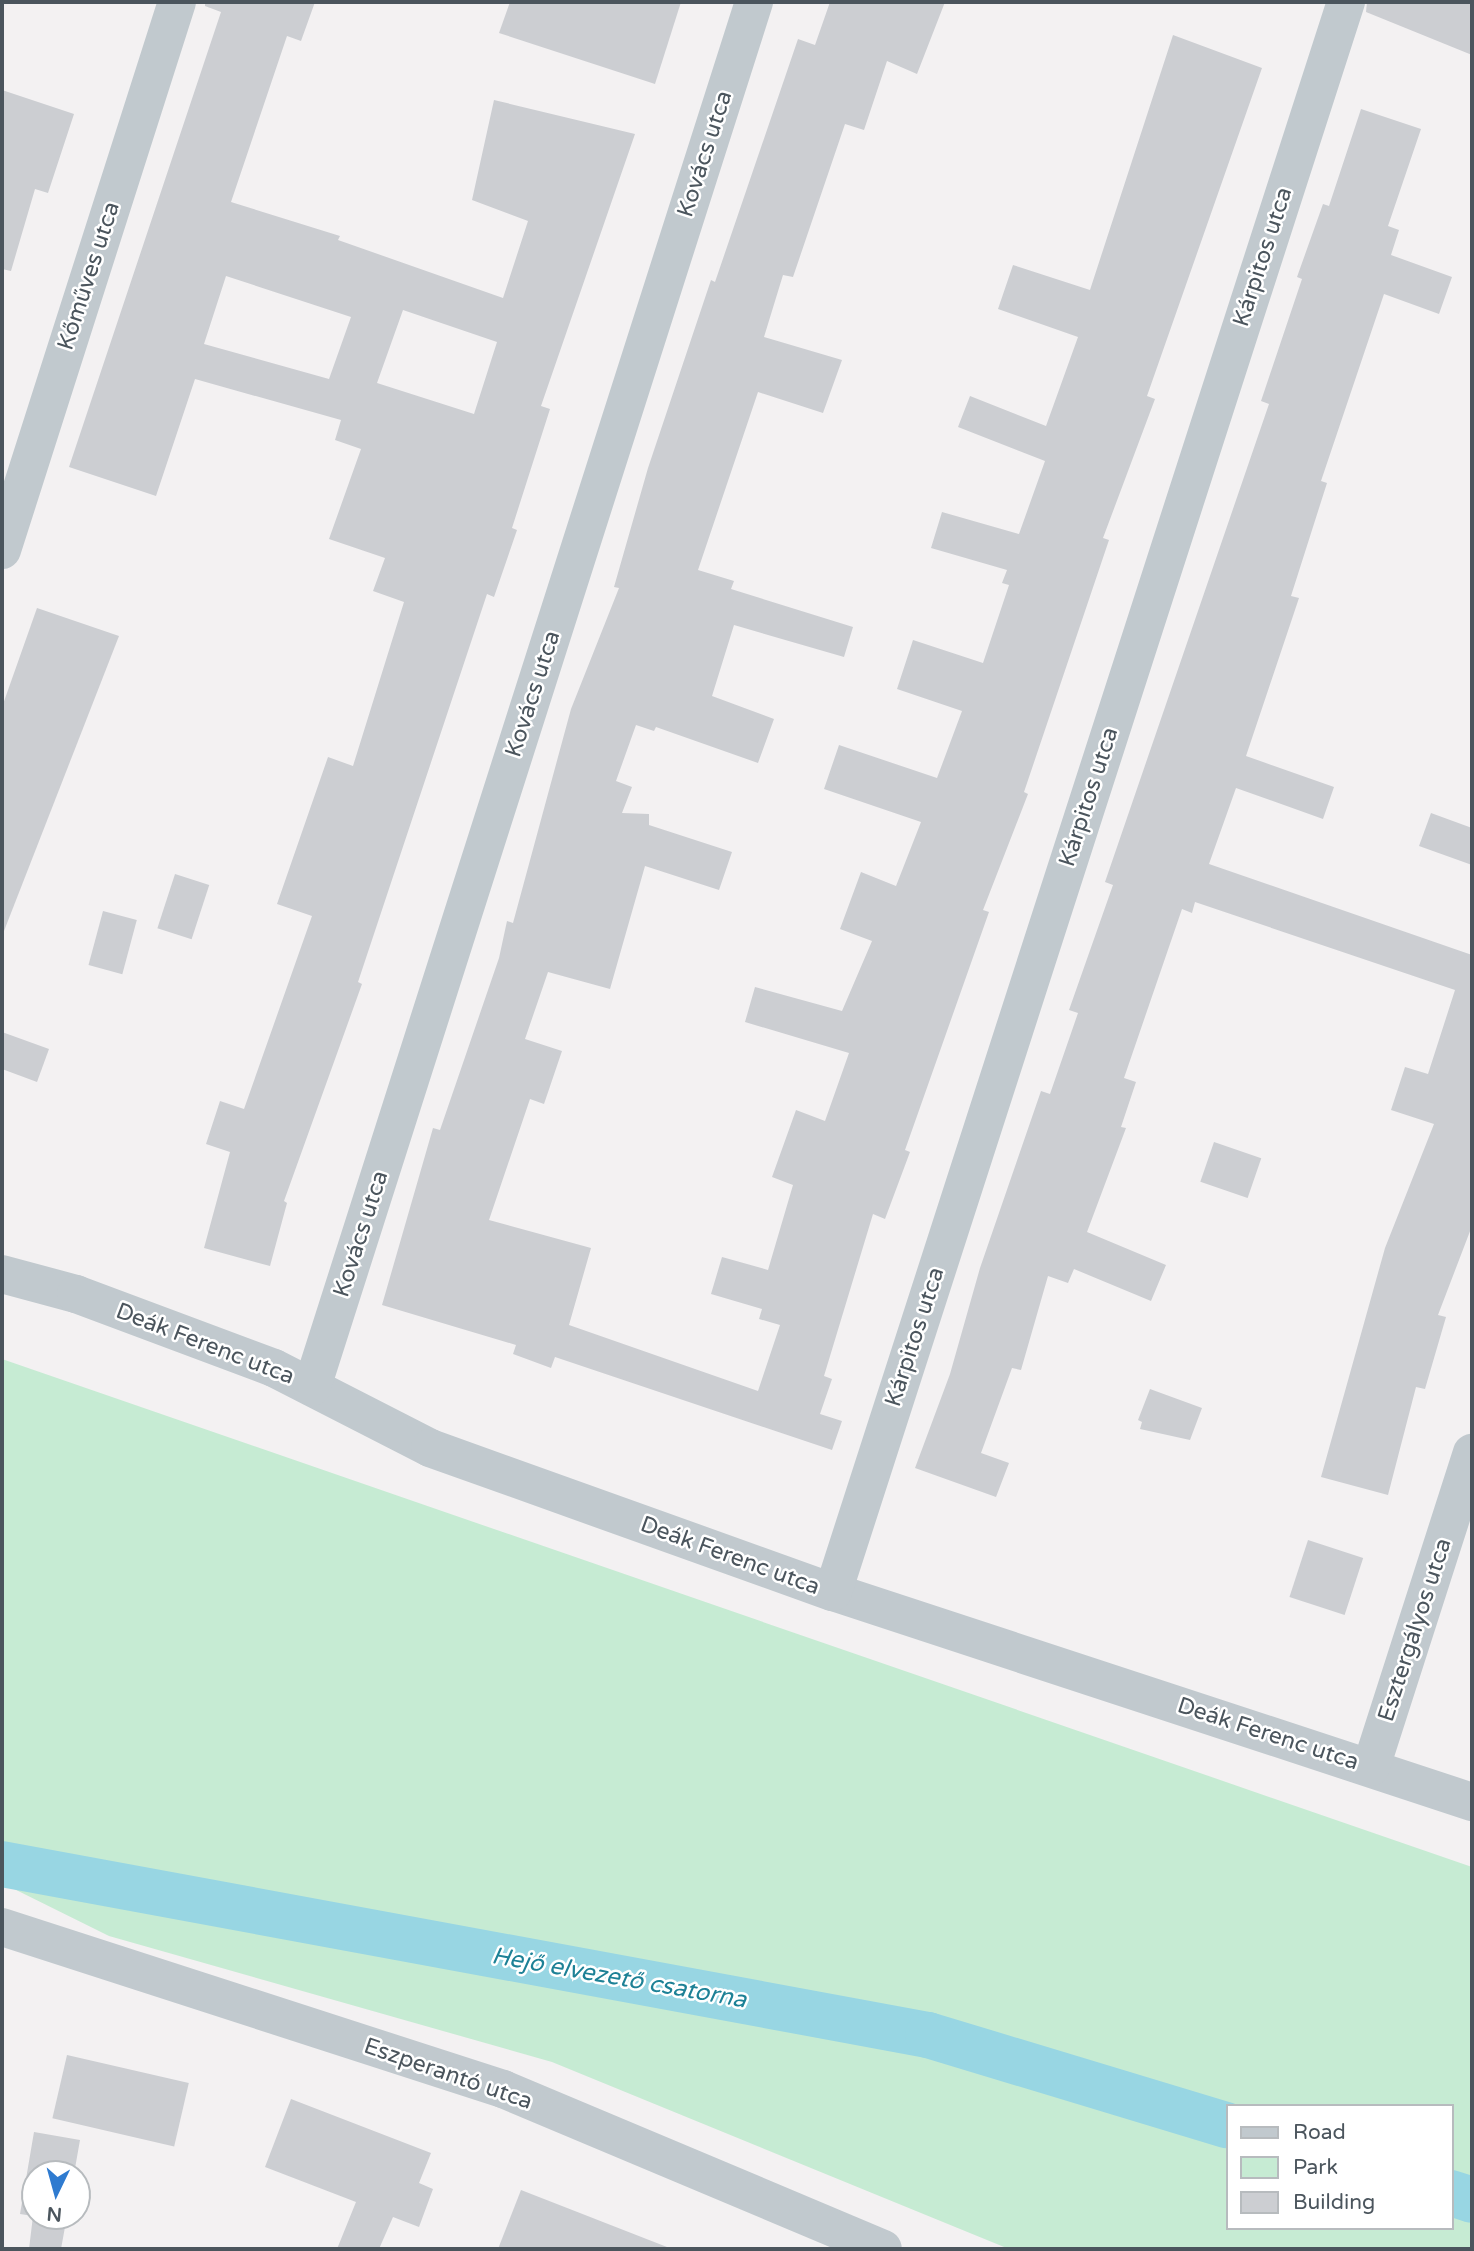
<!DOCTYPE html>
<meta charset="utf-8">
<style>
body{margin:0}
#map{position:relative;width:1474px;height:2251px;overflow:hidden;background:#f3f1f2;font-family:"Varela Round",sans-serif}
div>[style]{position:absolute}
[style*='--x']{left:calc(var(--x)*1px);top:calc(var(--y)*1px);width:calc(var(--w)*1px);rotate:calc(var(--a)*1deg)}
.green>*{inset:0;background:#c6ebd3}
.canal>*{height:46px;margin:-23px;padding:0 23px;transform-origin:23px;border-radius:23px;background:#98d6e3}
.building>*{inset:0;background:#ccced2;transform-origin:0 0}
.minor>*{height:38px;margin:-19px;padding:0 19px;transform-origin:19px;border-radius:19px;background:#c1c9ce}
span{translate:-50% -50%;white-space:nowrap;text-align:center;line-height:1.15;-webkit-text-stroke:5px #fff;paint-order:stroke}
.street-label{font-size:23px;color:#4b555d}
.water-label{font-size:24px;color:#1d8196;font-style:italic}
.frame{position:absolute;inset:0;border:4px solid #4b555d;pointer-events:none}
.legend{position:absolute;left:1226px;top:2104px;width:228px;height:126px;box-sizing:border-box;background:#fff;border:2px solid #b7bbbe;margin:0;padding:9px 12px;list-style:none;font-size:21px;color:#4b555d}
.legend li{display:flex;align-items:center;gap:14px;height:35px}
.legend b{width:35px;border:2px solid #b7bbbe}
.north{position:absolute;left:21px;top:2160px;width:70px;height:70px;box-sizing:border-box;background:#fff;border:2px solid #b7bbbe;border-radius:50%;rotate:185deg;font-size:19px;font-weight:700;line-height:28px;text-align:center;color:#4b555d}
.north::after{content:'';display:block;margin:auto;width:24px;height:32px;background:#2f7bd0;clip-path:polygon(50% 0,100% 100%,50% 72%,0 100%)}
</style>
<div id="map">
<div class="green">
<div style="clip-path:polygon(evenodd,2px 1359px,1472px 1867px,1472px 2249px,1009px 2249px,552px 2062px,109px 1936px,2px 1883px,2px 1359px,1227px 2106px,1451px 2106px,1451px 2228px,1227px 2228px,1227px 2106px)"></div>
</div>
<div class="canal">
<div style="--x:2;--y:1864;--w:942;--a:10.46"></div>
<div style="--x:928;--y:2035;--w:312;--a:16.8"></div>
<div style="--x:1451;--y:2193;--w:22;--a:18"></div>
</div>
<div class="building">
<div style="clip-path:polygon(evenodd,205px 2px,315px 2px,301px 41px,287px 36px,231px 202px,340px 236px,338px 240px,503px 298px,528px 221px,472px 200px,494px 100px,635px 134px,541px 406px,550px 409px,512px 528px,517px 530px,494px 597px,487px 594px,358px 982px,362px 984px,284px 1201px,287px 1203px,270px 1266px,204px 1248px,230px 1152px,206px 1144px,220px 1101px,244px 1109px,312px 916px,277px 904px,328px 757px,353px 766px,404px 602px,373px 591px,385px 558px,329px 539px,361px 449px,335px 440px,341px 420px,195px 379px,156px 496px,69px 467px,221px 12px,205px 6px,205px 2px,226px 276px,351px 317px,329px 379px,204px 344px,226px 276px,205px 2px,403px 310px,497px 342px,474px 414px,377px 383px,403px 310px)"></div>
<div style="clip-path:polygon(510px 2px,681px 2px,655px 84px,499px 33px)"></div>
<div style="clip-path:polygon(830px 2px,945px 2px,917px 74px,887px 61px,864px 130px,845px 124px,793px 277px,783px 275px,764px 337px,842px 360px,823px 413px,758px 392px,698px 570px,734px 581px,731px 589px,853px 627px,844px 657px,734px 625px,712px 696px,774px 719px,758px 763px,656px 727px,654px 731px,636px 725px,616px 781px,632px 787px,622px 813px,649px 814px,649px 825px,732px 852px,719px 890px,645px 866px,610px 989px,548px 972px,525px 1039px,562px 1051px,544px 1104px,530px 1099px,489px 1220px,591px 1248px,569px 1325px,758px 1391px,780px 1325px,759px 1319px,762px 1309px,711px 1294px,722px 1257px,768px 1270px,793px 1185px,772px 1177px,796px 1110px,825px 1121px,849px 1053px,745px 1022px,755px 987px,842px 1011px,872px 941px,840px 929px,861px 872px,896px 886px,921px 822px,824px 789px,839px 745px,937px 778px,962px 711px,897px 689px,913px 640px,983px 663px,1009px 585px,1002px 583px,1007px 570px,931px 548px,942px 512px,1019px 534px,1045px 461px,958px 427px,970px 396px,1046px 426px,1078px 337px,998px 309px,1013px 265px,1090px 290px,1173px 35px,1262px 68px,1147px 396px,1155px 399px,1103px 538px,1109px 540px,1024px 792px,1028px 794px,983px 910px,989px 912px,905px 1150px,910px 1152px,885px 1219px,873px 1214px,824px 1376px,832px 1379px,820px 1414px,842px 1421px,832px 1450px,555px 1357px,551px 1368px,513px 1354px,516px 1345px,382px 1305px,433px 1128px,440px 1130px,499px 958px,507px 921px,513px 923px,571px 709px,619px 588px,614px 587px,648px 468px,711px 280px,715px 282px,798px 39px,815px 45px)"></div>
<div style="clip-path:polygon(1367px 2px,1472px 2px,1472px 55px,1366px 12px)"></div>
<div style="clip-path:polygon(2px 90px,74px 114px,48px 193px,35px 189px,11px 271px,2px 269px)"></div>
<div style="clip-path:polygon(1361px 109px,1421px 129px,1388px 226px,1399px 230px,1391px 255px,1452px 277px,1439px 314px,1384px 294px,1321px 481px,1327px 483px,1291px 596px,1299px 598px,1246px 756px,1334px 787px,1323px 819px,1236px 788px,1209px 864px,1472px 955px,1472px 1226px,1438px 1315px,1446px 1317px,1425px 1389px,1416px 1387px,1388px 1495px,1321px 1477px,1385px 1248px,1434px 1124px,1391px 1110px,1405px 1067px,1428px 1074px,1455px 990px,1195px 902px,1192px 913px,1182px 909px,1124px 1078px,1136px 1082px,1121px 1127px,1126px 1128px,1087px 1232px,1166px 1265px,1151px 1301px,1074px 1269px,1068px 1283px,1048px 1276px,1021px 1370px,1012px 1368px,981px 1453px,1009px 1463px,996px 1497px,915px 1468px,950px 1374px,980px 1268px,1041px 1091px,1050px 1094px,1078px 1013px,1069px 1010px,1113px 885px,1105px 882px,1269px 404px,1261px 401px,1302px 279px,1297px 277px,1323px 204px,1329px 206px)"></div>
<div style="clip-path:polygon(37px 608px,119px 636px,4px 931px,2px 707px)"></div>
<div style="clip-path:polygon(1431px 813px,1472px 828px,1472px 865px,1419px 846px)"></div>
<div style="left:175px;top:874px;width:36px;height:57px;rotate:18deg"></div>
<div style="left:103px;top:911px;width:35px;height:56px;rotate:15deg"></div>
<div style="clip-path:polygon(2px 1032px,49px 1049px,37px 1082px,2px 1069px)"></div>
<div style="left:1214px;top:1142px;width:50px;height:42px;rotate:19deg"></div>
<div style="clip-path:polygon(1150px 1389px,1202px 1408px,1190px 1440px,1140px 1429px,1142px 1422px,1138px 1420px)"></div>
<div style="left:1308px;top:1540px;width:58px;height:60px;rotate:18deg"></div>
<div style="left:67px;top:2055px;width:125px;height:65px;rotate:13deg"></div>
<div style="clip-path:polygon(291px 2099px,431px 2153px,419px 2183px,433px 2189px,419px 2227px,393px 2217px,379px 2249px,337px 2249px,356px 2202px,265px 2167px)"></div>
<div style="clip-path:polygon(34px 2132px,80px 2140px,74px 2174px,35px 2174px,35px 2216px,67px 2216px,61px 2249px,29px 2249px,33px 2216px,20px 2214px)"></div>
<div style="clip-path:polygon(521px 2190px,667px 2247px,666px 2249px,498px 2249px)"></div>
</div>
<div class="minor">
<div style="--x:2;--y:550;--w:575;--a:-72.29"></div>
<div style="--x:2;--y:1274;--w:77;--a:15.1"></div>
<div style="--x:76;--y:1294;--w:211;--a:20.5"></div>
<div style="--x:274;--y:1368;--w:175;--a:27.1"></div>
<div style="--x:430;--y:1448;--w:428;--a:19.7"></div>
<div style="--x:833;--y:1592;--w:673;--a:18.19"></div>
<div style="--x:312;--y:1387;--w:1454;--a:-72.3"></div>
<div style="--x:833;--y:1592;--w:1671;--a:-72.12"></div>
<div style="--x:1371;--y:1767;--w:330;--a:-72.2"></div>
<div style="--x:2;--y:1927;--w:527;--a:17.92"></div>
<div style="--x:503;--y:2089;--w:412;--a:22.8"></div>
</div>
<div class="street-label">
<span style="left:705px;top:154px;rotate:-72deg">Kovács utca</span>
<span style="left:1263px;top:257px;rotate:-72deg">Kárpitos utca</span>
<span style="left:89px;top:276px;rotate:-72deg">Kőműves utca</span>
<span style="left:533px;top:694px;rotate:-72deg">Kovács utca</span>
<span style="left:1089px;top:797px;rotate:-72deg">Kárpitos utca</span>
<span style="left:361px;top:1234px;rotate:-72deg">Kovács utca</span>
<span style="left:915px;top:1337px;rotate:-72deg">Kárpitos utca</span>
<span style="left:205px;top:1344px;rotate:21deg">Deák Ferenc utca</span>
<span style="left:730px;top:1556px;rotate:20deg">Deák Ferenc utca</span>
<span style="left:1415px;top:1630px;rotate:-72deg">Esztergályos utca</span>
<span style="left:1268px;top:1734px;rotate:18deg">Deák Ferenc utca</span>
<span style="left:448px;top:2074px;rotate:19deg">Eszperantó utca</span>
</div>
<div class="water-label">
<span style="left:619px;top:1978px;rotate:10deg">Hejő elvezető csatorna</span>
</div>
<div class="frame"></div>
<ul class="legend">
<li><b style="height:9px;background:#c1c9ce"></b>Road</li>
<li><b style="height:19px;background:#c6ebd3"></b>Park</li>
<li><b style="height:19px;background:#ccced2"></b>Building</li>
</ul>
<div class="north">N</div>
</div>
